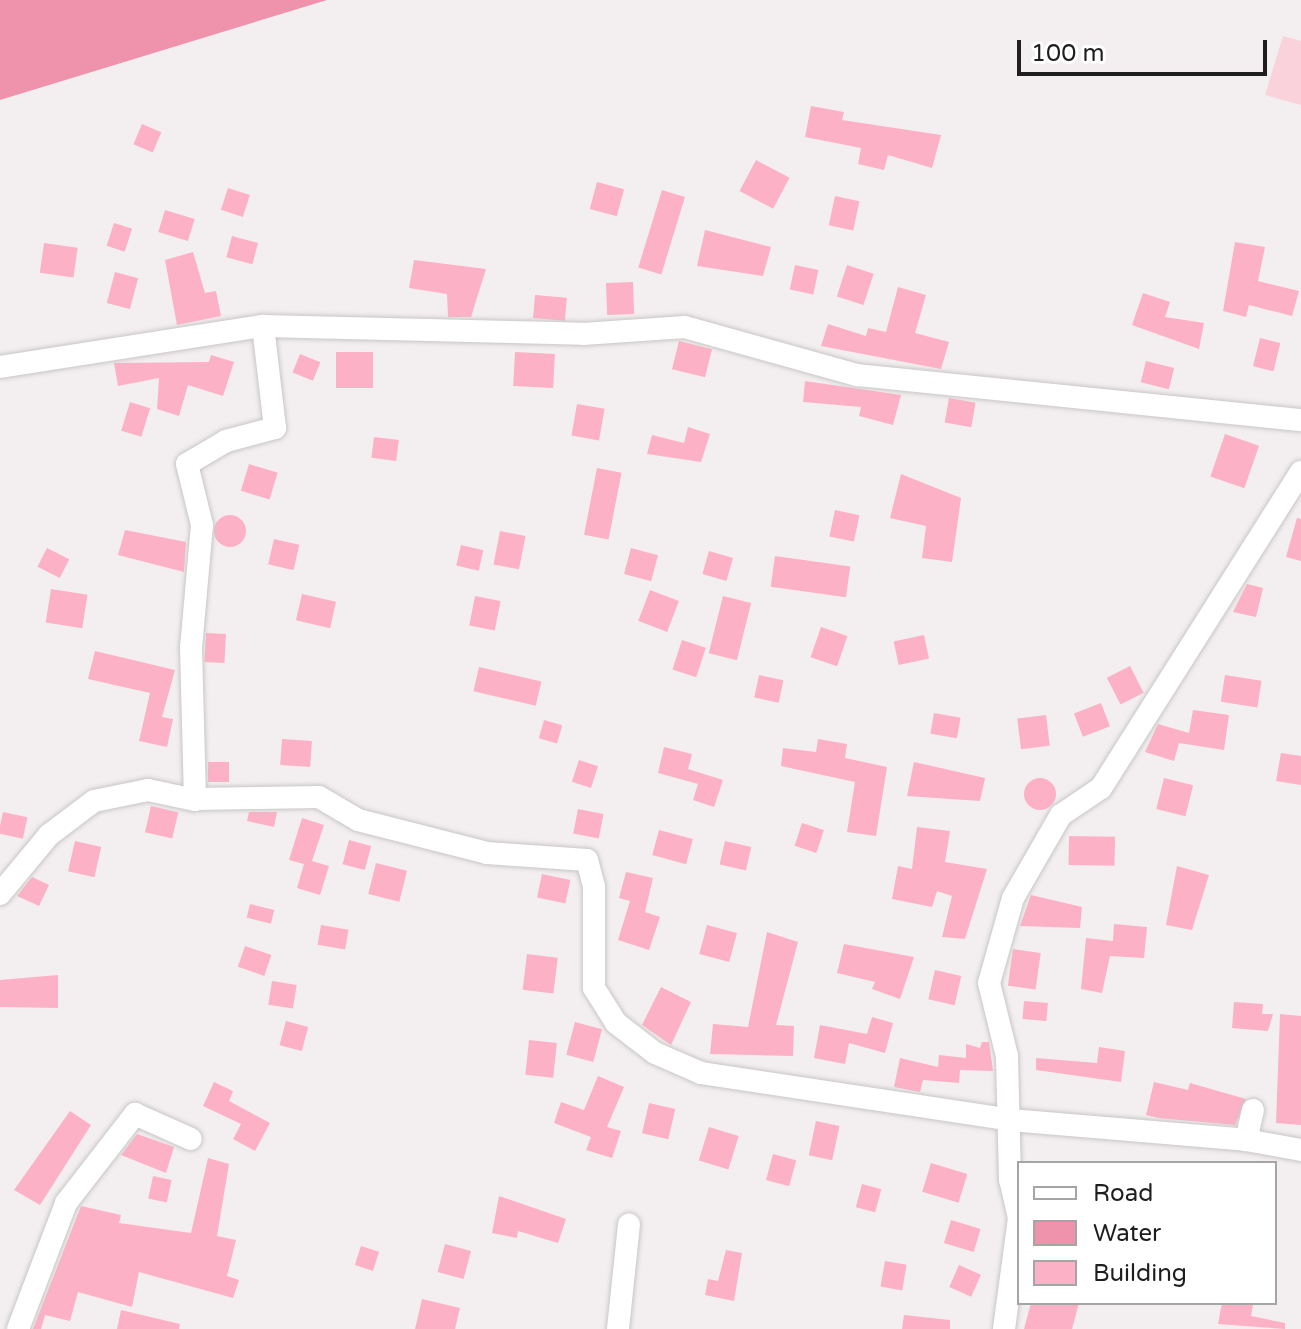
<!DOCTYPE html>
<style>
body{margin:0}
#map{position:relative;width:1301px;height:1329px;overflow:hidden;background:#f3eff0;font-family:"Varela Round",sans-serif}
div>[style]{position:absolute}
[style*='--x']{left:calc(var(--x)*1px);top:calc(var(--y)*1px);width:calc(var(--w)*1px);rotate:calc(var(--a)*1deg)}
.green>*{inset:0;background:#fad2db}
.water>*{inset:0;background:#ef93ad}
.building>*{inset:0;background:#fdb1c6;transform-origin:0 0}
.round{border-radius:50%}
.roads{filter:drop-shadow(0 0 2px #c9c6c6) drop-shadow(0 0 2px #c9c6c6)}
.minor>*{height:22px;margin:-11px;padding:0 11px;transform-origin:11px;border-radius:11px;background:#fff}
span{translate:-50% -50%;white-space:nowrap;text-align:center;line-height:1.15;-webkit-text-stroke:6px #fff;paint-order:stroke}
.legend{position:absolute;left:1017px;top:1161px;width:260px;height:144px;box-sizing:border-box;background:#fff;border:2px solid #a5a5a5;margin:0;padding:10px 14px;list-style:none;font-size:24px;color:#1f1e1e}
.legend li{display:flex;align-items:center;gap:16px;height:40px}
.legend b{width:40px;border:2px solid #a5a5a5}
.scale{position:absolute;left:1017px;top:40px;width:250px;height:36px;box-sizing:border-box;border:4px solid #1f1e1e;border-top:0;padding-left:10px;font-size:24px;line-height:28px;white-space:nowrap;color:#1f1e1e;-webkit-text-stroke:6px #fff;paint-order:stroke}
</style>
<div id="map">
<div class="green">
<div style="clip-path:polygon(1283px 36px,1301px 41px,1301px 105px,1265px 95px)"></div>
</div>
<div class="water">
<div style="clip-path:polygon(0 0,327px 0,0 100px)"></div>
</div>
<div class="building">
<div style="clip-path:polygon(811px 106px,844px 112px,842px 120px,941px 135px,932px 168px,888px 155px,884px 170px,858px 164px,861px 148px,805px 137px)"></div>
<div style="left:142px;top:124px;width:21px;height:22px;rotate:23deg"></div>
<div style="left:756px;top:160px;width:38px;height:35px;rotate:28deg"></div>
<div style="left:597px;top:182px;width:28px;height:28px;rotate:15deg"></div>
<div style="left:228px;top:188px;width:23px;height:23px;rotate:18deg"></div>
<div style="left:662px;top:190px;width:24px;height:81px;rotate:17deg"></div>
<div style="left:835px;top:196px;width:25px;height:30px;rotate:12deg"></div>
<div style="left:165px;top:210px;width:31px;height:23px;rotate:17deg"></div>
<div style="left:114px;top:223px;width:19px;height:24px;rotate:18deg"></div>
<div style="clip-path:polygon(705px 230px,771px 247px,763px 276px,697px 266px)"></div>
<div style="left:232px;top:236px;width:27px;height:22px;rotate:15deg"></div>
<div style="clip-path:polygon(1235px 242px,1265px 247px,1258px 281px,1299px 291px,1292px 316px,1249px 305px,1246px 317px,1223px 311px)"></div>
<div style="left:44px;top:243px;width:34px;height:30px;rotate:8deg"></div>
<div style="clip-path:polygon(193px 252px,205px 293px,216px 291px,221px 316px,177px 325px,165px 260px)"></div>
<div style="clip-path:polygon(414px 260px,486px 269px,471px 317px,448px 317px,447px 294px,409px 288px)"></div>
<div style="left:795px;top:265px;width:24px;height:25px;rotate:12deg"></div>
<div style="left:847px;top:265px;width:28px;height:33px;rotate:18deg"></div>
<div style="left:115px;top:272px;width:24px;height:32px;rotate:15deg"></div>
<div style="left:633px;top:282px;width:32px;height:27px;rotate:88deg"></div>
<div style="clip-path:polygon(898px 287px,926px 295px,915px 333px,949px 342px,941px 369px,821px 346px,828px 324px,866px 336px,868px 328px,886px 332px)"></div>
<div style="clip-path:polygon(1143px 293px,1170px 302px,1165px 317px,1204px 323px,1199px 349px,1132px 325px)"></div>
<div style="left:535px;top:295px;width:32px;height:23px;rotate:5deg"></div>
<div style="left:1260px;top:338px;width:21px;height:29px;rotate:14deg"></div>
<div style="left:679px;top:341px;width:34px;height:29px;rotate:14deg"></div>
<div style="left:336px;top:352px;width:37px;height:36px"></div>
<div style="left:515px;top:352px;width:40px;height:34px;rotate:3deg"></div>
<div style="left:300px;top:354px;width:22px;height:20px;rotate:22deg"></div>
<div style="clip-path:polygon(211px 355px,234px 362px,223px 396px,188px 385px,179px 416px,157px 409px,159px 378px,118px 386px,114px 363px,209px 362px)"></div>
<div style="left:1146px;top:361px;width:29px;height:22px;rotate:14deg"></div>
<div style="clip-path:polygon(805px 381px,901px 395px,893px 425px,859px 416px,861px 407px,803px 402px)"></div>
<div style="left:949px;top:398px;width:27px;height:25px;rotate:10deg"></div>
<div style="left:130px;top:402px;width:21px;height:30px;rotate:17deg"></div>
<div style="left:577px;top:404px;width:28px;height:32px;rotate:10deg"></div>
<div style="clip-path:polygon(688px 427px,710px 434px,701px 462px,647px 454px,652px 435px,684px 443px)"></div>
<div style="left:1225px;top:434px;width:36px;height:45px;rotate:19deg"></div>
<div style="left:374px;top:437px;width:25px;height:21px;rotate:7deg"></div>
<div style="left:249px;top:464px;width:30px;height:28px;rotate:17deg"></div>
<div style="left:597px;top:468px;width:25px;height:68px;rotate:11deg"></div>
<div style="clip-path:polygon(901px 474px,961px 498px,952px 562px,922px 558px,926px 526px,890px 518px)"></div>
<div style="left:835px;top:510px;width:25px;height:27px;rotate:12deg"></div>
<div class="round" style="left:214px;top:515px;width:32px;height:32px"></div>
<div style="clip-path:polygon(1297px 518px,1301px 519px,1301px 561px,1286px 557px)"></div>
<div style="clip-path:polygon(125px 530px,186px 542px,184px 572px,118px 555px)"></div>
<div style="left:500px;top:531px;width:26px;height:34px;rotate:11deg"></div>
<div style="left:274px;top:539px;width:26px;height:26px;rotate:13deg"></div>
<div style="left:461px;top:545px;width:23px;height:21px;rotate:13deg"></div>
<div style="left:47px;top:548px;width:25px;height:21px;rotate:27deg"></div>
<div style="left:631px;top:548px;width:28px;height:27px;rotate:15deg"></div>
<div style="left:709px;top:551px;width:25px;height:24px;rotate:16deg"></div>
<div style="left:775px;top:556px;width:76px;height:31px;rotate:8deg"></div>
<div style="clip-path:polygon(1247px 584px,1263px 588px,1256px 617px,1233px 612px)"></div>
<div style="left:51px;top:589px;width:37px;height:34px;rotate:9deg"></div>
<div style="left:650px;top:590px;width:31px;height:33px;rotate:21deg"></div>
<div style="left:302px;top:594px;width:35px;height:27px;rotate:13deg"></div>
<div style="left:475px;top:596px;width:26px;height:30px;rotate:11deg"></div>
<div style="left:723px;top:596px;width:29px;height:59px;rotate:14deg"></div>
<div style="left:821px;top:627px;width:28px;height:32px;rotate:19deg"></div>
<div style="left:206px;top:633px;width:20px;height:29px;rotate:3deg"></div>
<div style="left:924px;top:635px;width:24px;height:31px;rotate:78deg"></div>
<div style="left:682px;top:640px;width:25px;height:31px;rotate:18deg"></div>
<div style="clip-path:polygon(95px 651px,175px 670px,162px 717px,173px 719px,167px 747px,139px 741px,150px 693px,88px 679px)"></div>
<div style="left:1130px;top:666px;width:30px;height:26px;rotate:63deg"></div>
<div style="left:479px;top:667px;width:64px;height:25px;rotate:13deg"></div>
<div style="left:759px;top:675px;width:25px;height:23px;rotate:12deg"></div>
<div style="left:1225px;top:675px;width:37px;height:27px;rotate:9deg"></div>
<div style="left:1101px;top:703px;width:25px;height:29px;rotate:69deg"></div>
<div style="clip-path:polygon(1193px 710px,1229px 715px,1224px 750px,1179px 743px,1174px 761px,1145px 752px,1158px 724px,1189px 733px)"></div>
<div style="left:934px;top:713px;width:27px;height:21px;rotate:10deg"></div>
<div style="left:1046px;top:715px;width:31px;height:29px;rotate:83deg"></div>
<div style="left:544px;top:720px;width:19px;height:19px;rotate:16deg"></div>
<div style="left:282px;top:739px;width:30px;height:26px;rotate:4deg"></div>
<div style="clip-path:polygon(818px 739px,847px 744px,845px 758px,887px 767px,876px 836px,847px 832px,855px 782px,781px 766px,783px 748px,816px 752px)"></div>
<div style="clip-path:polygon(664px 747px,692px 754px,688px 769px,723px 780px,714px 807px,693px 800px,698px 784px,658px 773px)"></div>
<div style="clip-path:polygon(1281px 753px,1301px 756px,1301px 785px,1276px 781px)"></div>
<div style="left:579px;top:760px;width:20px;height:23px;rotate:18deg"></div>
<div style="left:208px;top:762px;width:21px;height:20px"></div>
<div style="clip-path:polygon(914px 762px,985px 778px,980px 801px,907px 796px)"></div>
<div class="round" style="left:1024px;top:778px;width:32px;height:32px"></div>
<div style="left:1164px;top:778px;width:30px;height:32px;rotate:14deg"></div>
<div style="left:151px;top:806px;width:28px;height:27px;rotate:13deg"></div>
<div style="left:578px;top:809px;width:26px;height:25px;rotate:11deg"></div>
<div style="left:3px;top:812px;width:25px;height:22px;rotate:12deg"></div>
<div style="clip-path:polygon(249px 812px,277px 812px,274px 827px,247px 821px)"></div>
<div style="clip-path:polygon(302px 818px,324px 825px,312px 861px,329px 866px,320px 895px,297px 888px,304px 864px,289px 860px)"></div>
<div style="left:802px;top:823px;width:23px;height:24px;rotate:18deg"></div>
<div style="clip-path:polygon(917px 827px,950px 831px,945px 862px,987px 869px,965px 939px,942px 937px,952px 896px,937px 891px,932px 907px,892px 899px,898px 866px,912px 869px)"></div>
<div style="left:659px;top:830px;width:35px;height:26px;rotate:15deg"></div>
<div style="left:1069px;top:836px;width:46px;height:29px;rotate:1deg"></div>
<div style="left:349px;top:840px;width:23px;height:25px;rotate:15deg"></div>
<div style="left:75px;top:841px;width:27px;height:31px;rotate:13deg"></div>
<div style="left:725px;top:841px;width:27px;height:24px;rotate:13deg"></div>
<div style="left:376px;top:863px;width:32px;height:32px;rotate:14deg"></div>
<div style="clip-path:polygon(1177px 866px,1209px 875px,1192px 930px,1166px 925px)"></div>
<div style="clip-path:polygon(626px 872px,653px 878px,645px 912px,660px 917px,649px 950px,618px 940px,630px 901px,619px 898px)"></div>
<div style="left:542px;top:874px;width:29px;height:24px;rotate:12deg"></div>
<div style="clip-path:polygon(32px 877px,49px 885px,39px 906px,17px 896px)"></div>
<div style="clip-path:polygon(1031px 895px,1082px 907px,1080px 928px,1020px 926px)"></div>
<div style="left:250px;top:904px;width:25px;height:14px;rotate:14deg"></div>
<div style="clip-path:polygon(1114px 924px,1147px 927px,1144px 958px,1110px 956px,1102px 993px,1081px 989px,1086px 938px,1113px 941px)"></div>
<div style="left:321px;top:925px;width:28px;height:20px;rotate:10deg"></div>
<div style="left:707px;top:925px;width:31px;height:30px;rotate:15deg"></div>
<div style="clip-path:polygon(767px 932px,798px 942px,776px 1025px,794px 1026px,793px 1056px,710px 1054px,713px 1024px,748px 1027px)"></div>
<div style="clip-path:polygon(844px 944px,914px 957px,900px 999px,872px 989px,875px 982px,837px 973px)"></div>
<div style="left:245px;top:946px;width:28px;height:22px;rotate:19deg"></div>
<div style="left:1013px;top:949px;width:28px;height:37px;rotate:8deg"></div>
<div style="left:527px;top:954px;width:31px;height:36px;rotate:7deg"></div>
<div style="left:935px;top:970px;width:27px;height:30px;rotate:13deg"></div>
<div style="clip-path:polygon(58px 975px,58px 1008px,0 1007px,0 980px)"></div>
<div style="left:272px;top:981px;width:25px;height:24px;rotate:9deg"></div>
<div style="clip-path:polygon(661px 987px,691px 1002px,671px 1045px,642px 1025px)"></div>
<div style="left:1024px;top:1001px;width:24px;height:18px;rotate:5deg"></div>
<div style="clip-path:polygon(1234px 1002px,1263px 1004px,1262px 1014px,1273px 1014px,1268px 1031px,1232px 1028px)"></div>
<div style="clip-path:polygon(1280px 1014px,1301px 1016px,1301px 1125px,1276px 1123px)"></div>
<div style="clip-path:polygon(872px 1017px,893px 1023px,885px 1053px,849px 1043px,845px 1064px,814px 1058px,820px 1025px,867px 1034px)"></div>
<div style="left:286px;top:1021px;width:23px;height:25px;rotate:15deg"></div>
<div style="left:575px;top:1022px;width:28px;height:34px;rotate:15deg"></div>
<div style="left:529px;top:1040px;width:28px;height:35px;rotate:6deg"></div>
<div style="clip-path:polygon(982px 1042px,989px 1042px,993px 1071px,960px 1070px,959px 1083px,923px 1080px,920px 1092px,894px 1087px,900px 1058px,938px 1067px,939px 1055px,966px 1058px,966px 1044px,980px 1048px)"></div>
<div style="clip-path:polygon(1099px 1047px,1125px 1051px,1121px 1082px,1036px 1070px,1036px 1058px,1097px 1063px)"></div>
<div style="clip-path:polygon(598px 1076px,624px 1087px,607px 1127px,621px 1131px,612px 1158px,586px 1150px,591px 1137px,554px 1123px,561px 1102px,584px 1110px)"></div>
<div style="clip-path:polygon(214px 1082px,233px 1091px,229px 1101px,270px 1123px,255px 1151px,233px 1139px,241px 1124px,203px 1106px)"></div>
<div style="clip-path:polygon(1154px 1082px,1188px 1090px,1190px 1083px,1246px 1099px,1235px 1125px,1158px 1118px,1146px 1115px)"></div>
<div style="left:649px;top:1103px;width:27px;height:31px;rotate:13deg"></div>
<div style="clip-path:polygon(70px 1111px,91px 1125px,40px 1205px,14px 1190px)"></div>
<div style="left:816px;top:1121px;width:24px;height:35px;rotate:12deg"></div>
<div style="left:709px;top:1127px;width:31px;height:35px;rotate:17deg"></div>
<div style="clip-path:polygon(137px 1134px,174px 1147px,166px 1173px,121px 1155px)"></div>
<div style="left:773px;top:1154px;width:24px;height:27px;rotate:15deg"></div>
<div style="clip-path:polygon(208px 1158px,229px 1164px,217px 1236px,236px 1240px,227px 1276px,239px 1280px,233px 1298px,139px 1272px,132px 1307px,78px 1292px,70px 1321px,45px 1315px,41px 1329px,33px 1329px,81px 1206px,121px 1215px,119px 1223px,191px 1233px)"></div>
<div style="left:931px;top:1163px;width:38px;height:30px;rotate:17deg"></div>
<div style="left:153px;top:1176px;width:19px;height:23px;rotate:12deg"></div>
<div style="left:862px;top:1184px;width:20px;height:24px;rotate:15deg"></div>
<div style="clip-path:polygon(499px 1196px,566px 1219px,558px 1243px,518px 1231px,517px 1238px,492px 1233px)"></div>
<div style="left:951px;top:1220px;width:31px;height:24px;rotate:17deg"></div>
<div style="left:445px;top:1244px;width:27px;height:29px;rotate:15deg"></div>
<div style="left:361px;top:1246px;width:19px;height:20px;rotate:18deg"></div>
<div style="clip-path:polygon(726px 1250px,742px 1253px,734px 1301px,705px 1295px,708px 1279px,718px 1281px)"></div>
<div style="left:885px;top:1261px;width:22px;height:26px;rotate:10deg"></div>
<div style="left:959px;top:1265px;width:24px;height:24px;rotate:24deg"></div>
<div style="clip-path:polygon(422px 1299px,460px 1308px,455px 1329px,415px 1329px)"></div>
<div style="clip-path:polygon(1031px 1303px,1079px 1303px,1072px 1329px,1024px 1329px)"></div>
<div style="clip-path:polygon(1222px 1303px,1253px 1305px,1251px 1316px,1285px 1323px,1285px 1329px,1218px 1324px)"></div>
<div style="clip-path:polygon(121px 1310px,180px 1324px,179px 1329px,117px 1329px)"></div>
<div style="clip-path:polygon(904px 1315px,950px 1320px,950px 1329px,902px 1329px)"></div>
</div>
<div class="roads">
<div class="minor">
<div style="--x:0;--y:367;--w:266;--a:-8.9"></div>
<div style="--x:263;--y:326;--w:320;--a:1.4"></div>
<div style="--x:583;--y:334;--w:102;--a:-3.9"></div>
<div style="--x:685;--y:327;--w:179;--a:15.6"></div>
<div style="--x:857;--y:375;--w:446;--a:5.8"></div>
<div style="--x:195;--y:799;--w:124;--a:-0.9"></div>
<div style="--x:319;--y:797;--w:45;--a:30.5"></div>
<div style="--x:358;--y:820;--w:133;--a:14.3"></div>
<div style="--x:487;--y:853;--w:100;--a:4"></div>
<div style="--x:587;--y:860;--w:27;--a:75"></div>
<div style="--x:594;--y:886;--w:102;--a:90"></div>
<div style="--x:594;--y:988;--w:41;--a:57.8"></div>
<div style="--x:616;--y:1023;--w:49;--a:37.6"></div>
<div style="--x:655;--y:1053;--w:50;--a:23.5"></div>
<div style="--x:701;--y:1073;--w:313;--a:8.6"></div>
<div style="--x:1010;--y:1120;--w:237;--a:4.8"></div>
<div style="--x:0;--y:894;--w:77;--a:-50.3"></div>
<div style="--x:49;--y:835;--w:56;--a:-37.1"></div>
<div style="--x:94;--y:801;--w:55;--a:-11.5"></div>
<div style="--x:148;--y:790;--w:48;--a:12"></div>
<div style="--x:195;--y:800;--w:152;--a:-91.5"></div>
<div style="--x:191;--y:648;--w:123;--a:-84.9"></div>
<div style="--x:202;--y:525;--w:63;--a:-103.8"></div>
<div style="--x:187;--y:464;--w:45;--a:-30.5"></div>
<div style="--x:226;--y:441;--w:51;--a:-14.9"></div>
<div style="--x:275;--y:428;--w:103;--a:-96.7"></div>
<div style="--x:1253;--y:1110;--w:31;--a:103"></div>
<div style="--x:1246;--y:1140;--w:56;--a:10.3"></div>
<div style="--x:18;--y:1329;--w:135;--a:-69.1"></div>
<div style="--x:66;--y:1203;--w:113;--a:-52.2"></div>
<div style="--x:135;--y:1114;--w:61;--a:24.1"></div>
<div style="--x:618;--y:1329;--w:105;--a:-84"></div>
<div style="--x:1004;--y:1329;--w:112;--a:-82.3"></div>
<div style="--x:1019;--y:1218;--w:39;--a:-103"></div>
<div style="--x:1010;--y:1180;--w:124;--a:-91.4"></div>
<div style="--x:1007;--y:1056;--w:75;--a:-103.9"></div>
<div style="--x:989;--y:983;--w:88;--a:-74.2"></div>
<div style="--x:1013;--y:898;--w:96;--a:-60"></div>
<div style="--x:1061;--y:815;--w:48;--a:-34"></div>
<div style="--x:1101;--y:788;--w:374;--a:-57.7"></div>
</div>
</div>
<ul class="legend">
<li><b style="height:10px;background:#fff"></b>Road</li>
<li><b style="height:22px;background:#ef93ad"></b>Water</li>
<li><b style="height:22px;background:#fdb1c6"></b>Building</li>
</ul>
<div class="scale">100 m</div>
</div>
